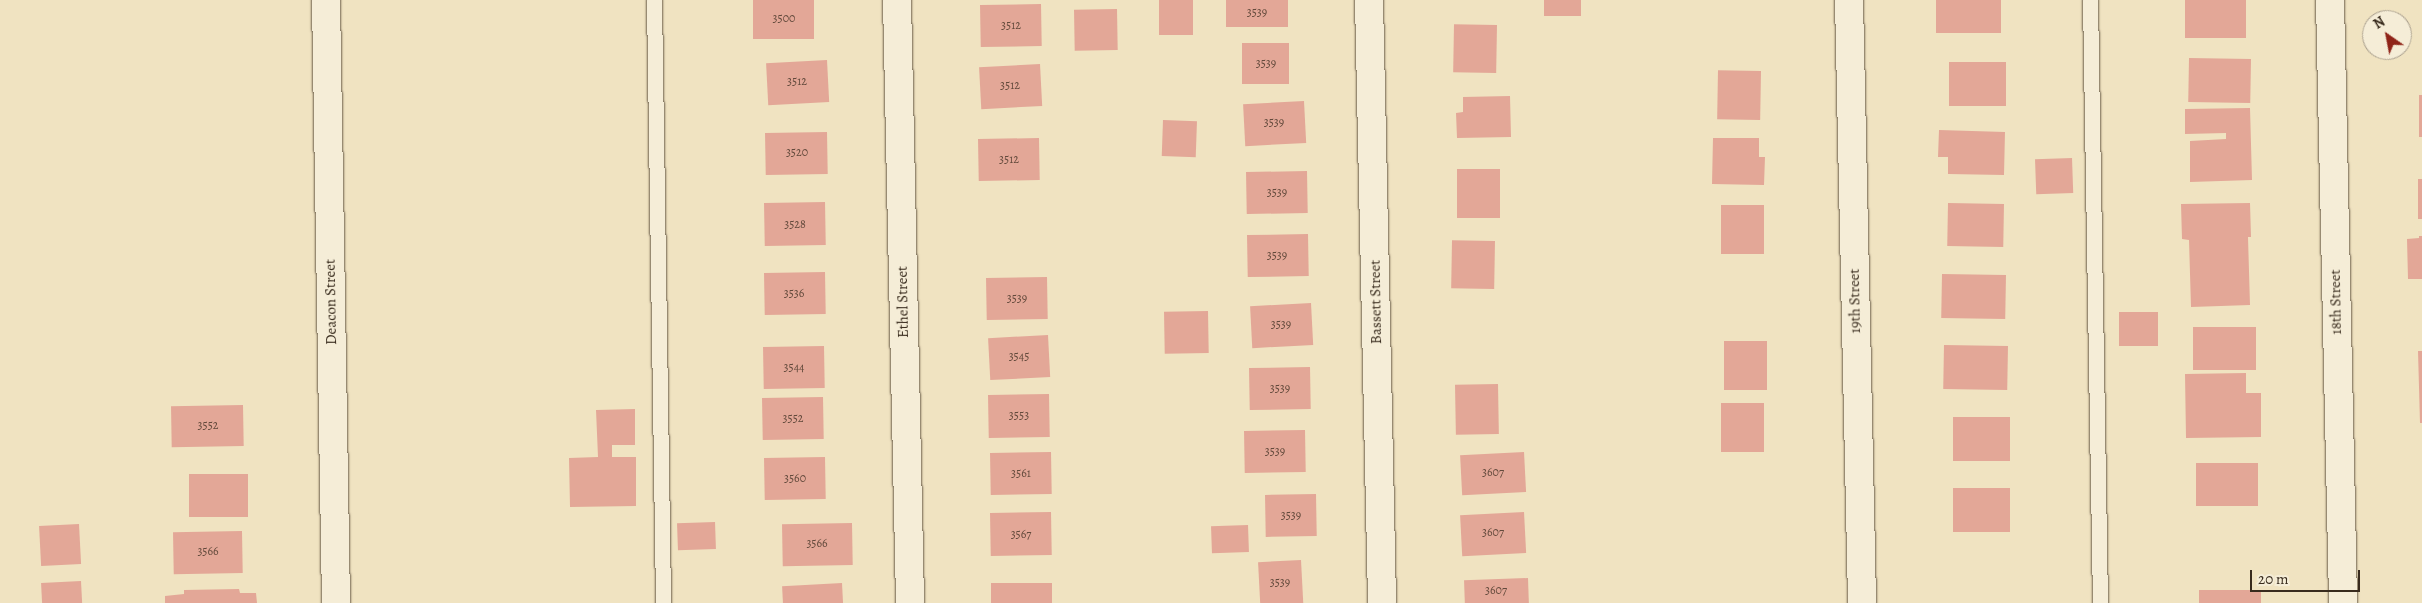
<!DOCTYPE html>
<style>
body{margin:0}
#map{position:relative;width:2422px;height:603px;overflow:hidden;background:#f0e3c1;font-family:Alegreya,serif}
div>[style]{position:absolute}
[style*='--x']{left:calc(var(--x)*1px);top:calc(var(--y)*1px);width:calc(var(--w)*1px);rotate:calc(var(--a)*1deg)}
.building>*{inset:0;background:#e3a797;transform-origin:0 0}
.roads{filter:drop-shadow(0 0 1px #665946) drop-shadow(0 0 1px #665946)}
.lane>*{height:15px;margin:-7.5px;padding:0 7.5px;transform-origin:7.5px;border-radius:7.5px;background:#f5edd7}
.street>*{height:28px;margin:-14px;padding:0 14px;transform-origin:14px;border-radius:14px;background:#f5edd7}
span{translate:-50% -50%;white-space:nowrap;text-align:center;line-height:1.15;-webkit-text-stroke:4px #f5edd7;paint-order:stroke}
.number-label{font-size:12px;color:#634a3c}
.number-label span{-webkit-text-stroke-width:0}
.street-label{font-size:15px;color:#382b1d}
.north{position:absolute;left:2362px;top:10px;width:50px;height:50px;box-sizing:border-box;background:#f5edd7;border:1px solid #a99f8d;border-radius:50%;rotate:327deg;font-size:14px;font-weight:700;line-height:20px;text-align:center;color:#382b1d}
.north::after{content:'';display:block;margin:auto;width:18px;height:22px;background:#8f2418;clip-path:polygon(50% 0,100% 100%,50% 72%,0 100%)}
.scale{position:absolute;left:2250px;top:570px;width:110px;height:22px;box-sizing:border-box;border:2px solid #382b1d;border-top:0;padding-left:6px;font-size:15px;line-height:18px;white-space:nowrap;color:#382b1d;-webkit-text-stroke:4px #f5edd7;paint-order:stroke}
</style>
<div id="map">
<div class="building">
<div style="left:753px;top:0;width:61px;height:39px"></div>
<div style="left:1159px;top:0;width:34px;height:35px"></div>
<div style="left:1226px;top:0;width:62px;height:27px"></div>
<div style="left:1544px;top:0;width:37px;height:16px"></div>
<div style="left:1936px;top:0;width:65px;height:33px"></div>
<div style="left:2185px;top:0;width:61px;height:38px"></div>
<div style="left:1041px;top:4px;width:42px;height:61px;rotate:89deg"></div>
<div style="left:1117px;top:9px;width:41px;height:43px;rotate:89deg"></div>
<div style="left:1497px;top:25px;width:48px;height:43px;rotate:91deg"></div>
<div style="left:1289px;top:43px;width:41px;height:47px;rotate:90deg"></div>
<div style="left:2251px;top:59px;width:44px;height:62px;rotate:91deg"></div>
<div style="left:827px;top:60px;width:42px;height:61px;rotate:87deg"></div>
<div style="left:1949px;top:62px;width:57px;height:44px"></div>
<div style="left:1040px;top:64px;width:42px;height:61px;rotate:87deg"></div>
<div style="left:1761px;top:71px;width:49px;height:43px;rotate:91deg"></div>
<div style="left:2419px;top:95px;width:3px;height:42px"></div>
<div style="clip-path:polygon(1510px 96px,1511px 137px,1457px 138px,1456px 113px,1463px 112px,1463px 97px)"></div>
<div style="left:1304px;top:101px;width:42px;height:61px;rotate:87deg"></div>
<div style="clip-path:polygon(2250px 108px,2252px 180px,2190px 182px,2190px 141px,2226px 139px,2226px 133px,2185px 134px,2185px 109px)"></div>
<div style="left:1163px;top:120px;width:34px;height:36px;rotate:2deg"></div>
<div style="clip-path:polygon(1939px 130px,2005px 132px,2004px 175px,1948px 174px,1948px 157px,1938px 157px)"></div>
<div style="left:827px;top:132px;width:42px;height:62px;rotate:89deg"></div>
<div style="left:1039px;top:138px;width:42px;height:61px;rotate:89deg"></div>
<div style="clip-path:polygon(1713px 138px,1759px 138px,1759px 157px,1765px 157px,1764px 185px,1712px 184px)"></div>
<div style="left:2072px;top:158px;width:35px;height:37px;rotate:88deg"></div>
<div style="left:1500px;top:169px;width:49px;height:43px;rotate:90deg"></div>
<div style="left:1307px;top:171px;width:42px;height:61px;rotate:89deg"></div>
<div style="left:2418px;top:179px;width:4px;height:40px"></div>
<div style="left:825px;top:202px;width:43px;height:61px;rotate:89deg"></div>
<div style="left:1948px;top:203px;width:56px;height:43px;rotate:1deg"></div>
<div style="clip-path:polygon(2250px 203px,2251px 237px,2248px 237px,2250px 305px,2191px 307px,2189px 240px,2182px 239px,2181px 204px)"></div>
<div style="left:1764px;top:205px;width:49px;height:43px;rotate:90deg"></div>
<div style="left:1308px;top:234px;width:42px;height:61px;rotate:89deg"></div>
<div style="clip-path:polygon(2419px 236px,2422px 236px,2422px 279px,2408px 279px,2407px 239px,2419px 238px)"></div>
<div style="left:1495px;top:241px;width:48px;height:43px;rotate:91deg"></div>
<div style="left:825px;top:272px;width:42px;height:61px;rotate:89deg"></div>
<div style="left:1942px;top:274px;width:64px;height:44px;rotate:1deg"></div>
<div style="left:1047px;top:277px;width:42px;height:61px;rotate:89deg"></div>
<div style="left:1311px;top:303px;width:42px;height:61px;rotate:87deg"></div>
<div style="left:1208px;top:311px;width:42px;height:44px;rotate:89deg"></div>
<div style="left:2158px;top:312px;width:34px;height:39px;rotate:90deg"></div>
<div style="left:2256px;top:327px;width:43px;height:63px;rotate:90deg"></div>
<div style="left:1048px;top:335px;width:42px;height:60px;rotate:87deg"></div>
<div style="left:1767px;top:341px;width:49px;height:43px;rotate:90deg"></div>
<div style="left:1944px;top:345px;width:64px;height:44px;rotate:1deg"></div>
<div style="left:824px;top:346px;width:42px;height:61px;rotate:89deg"></div>
<div style="clip-path:polygon(2418px 351px,2422px 351px,2422px 423px,2420px 423px)"></div>
<div style="left:1310px;top:367px;width:42px;height:61px;rotate:89deg"></div>
<div style="clip-path:polygon(2246px 373px,2246px 393px,2261px 393px,2261px 437px,2186px 438px,2185px 374px)"></div>
<div style="left:1498px;top:384px;width:50px;height:43px;rotate:89deg"></div>
<div style="left:1049px;top:394px;width:43px;height:61px;rotate:89deg"></div>
<div style="left:823px;top:397px;width:42px;height:61px;rotate:89deg"></div>
<div style="left:1764px;top:403px;width:49px;height:43px;rotate:90deg"></div>
<div style="left:243px;top:405px;width:41px;height:72px;rotate:89deg"></div>
<div style="clip-path:polygon(635px 409px,635px 445px,612px 445px,612px 457px,636px 457px,636px 506px,570px 507px,569px 458px,598px 457px,596px 410px)"></div>
<div style="left:1953px;top:417px;width:57px;height:44px"></div>
<div style="left:1305px;top:430px;width:42px;height:61px;rotate:89deg"></div>
<div style="left:1051px;top:452px;width:42px;height:61px;rotate:89deg"></div>
<div style="left:1524px;top:452px;width:40px;height:64px;rotate:87deg"></div>
<div style="left:825px;top:457px;width:42px;height:61px;rotate:89deg"></div>
<div style="left:2196px;top:463px;width:62px;height:43px"></div>
<div style="left:189px;top:474px;width:59px;height:43px"></div>
<div style="left:1953px;top:488px;width:57px;height:44px"></div>
<div style="left:1316px;top:494px;width:42px;height:51px;rotate:89deg"></div>
<div style="left:1051px;top:512px;width:43px;height:61px;rotate:89deg"></div>
<div style="left:1524px;top:512px;width:41px;height:64px;rotate:87deg"></div>
<div style="left:715px;top:522px;width:27px;height:38px;rotate:88deg"></div>
<div style="left:852px;top:523px;width:42px;height:70px;rotate:89deg"></div>
<div style="left:79px;top:524px;width:40px;height:40px;rotate:87deg"></div>
<div style="left:1248px;top:525px;width:27px;height:37px;rotate:88deg"></div>
<div style="left:242px;top:531px;width:42px;height:69px;rotate:89deg"></div>
<div style="left:1301px;top:560px;width:43px;height:43px;rotate:87deg"></div>
<div style="left:1528px;top:578px;width:25px;height:64px;rotate:88deg"></div>
<div style="left:81px;top:581px;width:22px;height:40px;rotate:87deg"></div>
<div style="left:842px;top:583px;width:20px;height:60px;rotate:87deg"></div>
<div style="left:1052px;top:583px;width:20px;height:61px;rotate:90deg"></div>
<div style="clip-path:polygon(239px 589px,240px 593px,256px 593px,257px 603px,165px 603px,165px 596px,184px 594px,184px 590px)"></div>
<div style="left:2199px;top:590px;width:62px;height:13px"></div>
</div>
<div class="roads">
<div class="lane">
<div style="--x:654;--y:0;--w:603;--a:89.14"></div>
<div style="--x:2090;--y:0;--w:603;--a:89.05"></div>
</div>
<div class="street">
<div style="--x:326;--y:0;--w:603;--a:89.05"></div>
<div style="--x:897;--y:0;--w:603;--a:88.76"></div>
<div style="--x:1369;--y:0;--w:603;--a:88.76"></div>
<div style="--x:1849;--y:0;--w:603;--a:88.76"></div>
<div style="--x:2330;--y:0;--w:603;--a:88.76"></div>
</div>
</div>
<div class="number-label">
<span style="left:1257px;top:13px">3539</span>
<span style="left:784px;top:19px">3500</span>
<span style="left:1011px;top:26px">3512</span>
<span style="left:1266px;top:64px">3539</span>
<span style="left:797px;top:82px">3512</span>
<span style="left:1010px;top:86px">3512</span>
<span style="left:1274px;top:123px">3539</span>
<span style="left:797px;top:153px">3520</span>
<span style="left:1009px;top:160px">3512</span>
<span style="left:1277px;top:193px">3539</span>
<span style="left:795px;top:225px">3528</span>
<span style="left:1277px;top:256px">3539</span>
<span style="left:794px;top:294px">3536</span>
<span style="left:1017px;top:299px">3539</span>
<span style="left:1281px;top:325px">3539</span>
<span style="left:1019px;top:357px">3545</span>
<span style="left:794px;top:368px">3544</span>
<span style="left:1280px;top:389px">3539</span>
<span style="left:1019px;top:416px">3553</span>
<span style="left:793px;top:419px">3552</span>
<span style="left:208px;top:426px">3552</span>
<span style="left:1275px;top:452px">3539</span>
<span style="left:1493px;top:473px">3607</span>
<span style="left:1021px;top:474px">3561</span>
<span style="left:795px;top:479px">3560</span>
<span style="left:1291px;top:516px">3539</span>
<span style="left:1493px;top:533px">3607</span>
<span style="left:1021px;top:535px">3567</span>
<span style="left:817px;top:544px">3566</span>
<span style="left:208px;top:552px">3566</span>
<span style="left:1280px;top:583px">3539</span>
<span style="left:1496px;top:591px">3607</span>
</div>
<div class="street-label">
<span style="left:1855px;top:301px;rotate:-91deg">19th Street</span>
<span style="left:331px;top:302px;rotate:-91deg">Deacon Street</span>
<span style="left:903px;top:302px;rotate:-91deg">Ethel Street</span>
<span style="left:1376px;top:302px;rotate:-91deg">Bassett Street</span>
<span style="left:2336px;top:302px;rotate:-91deg">18th Street</span>
</div>
<div class="north">N</div>
<div class="scale">20 m</div>
</div>
